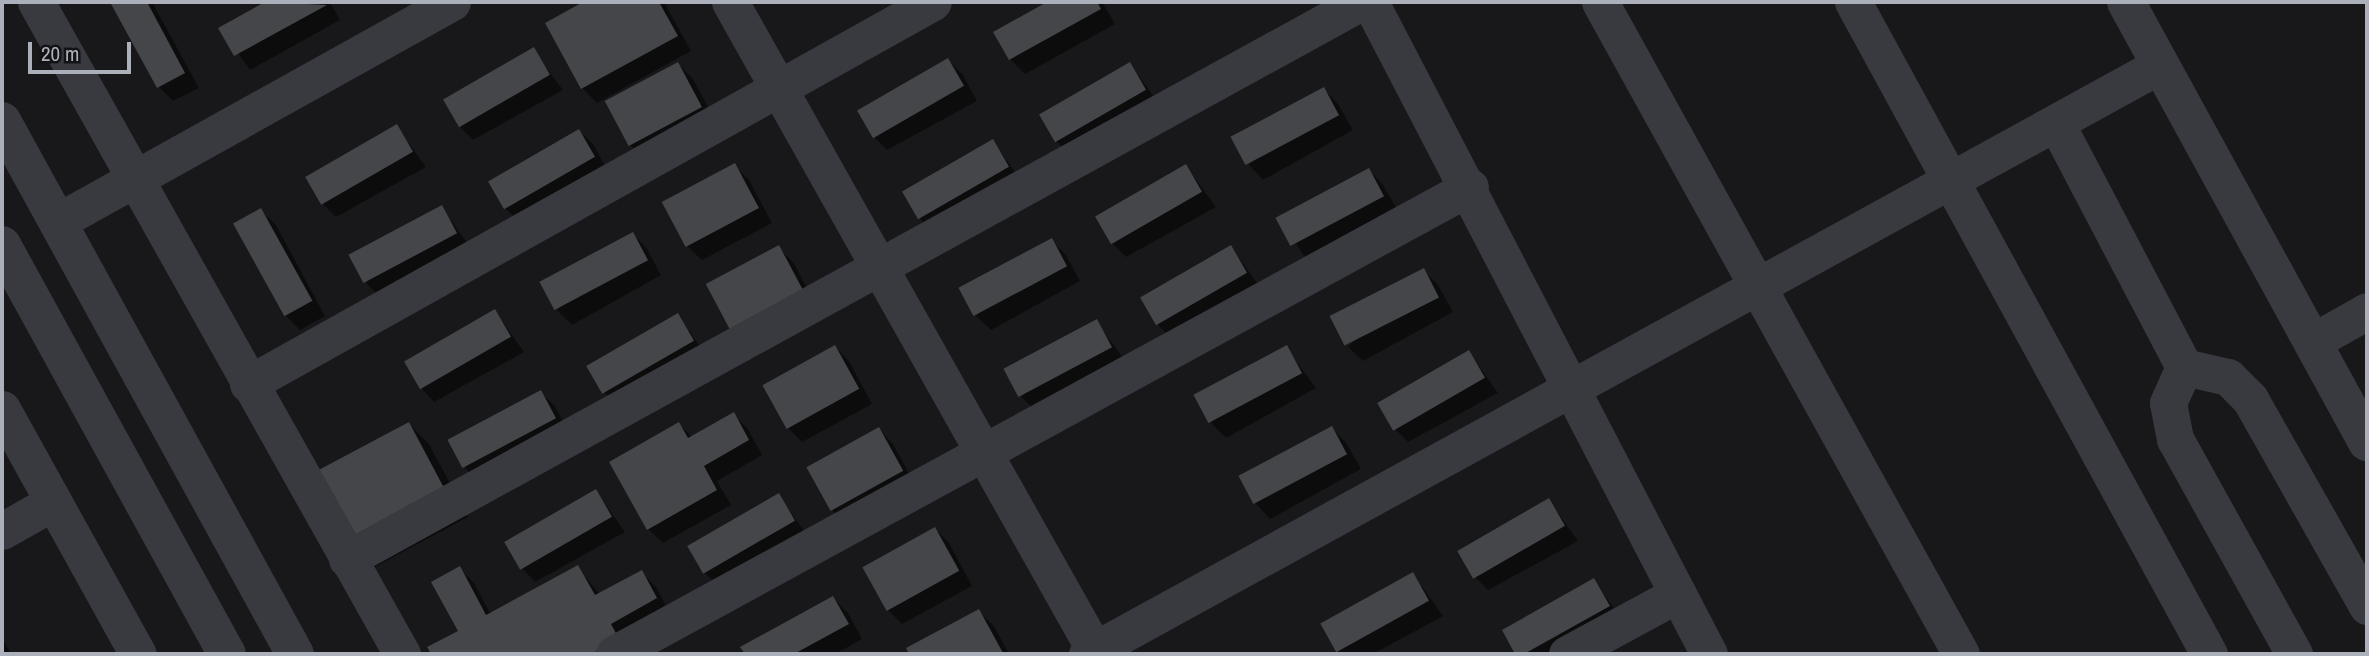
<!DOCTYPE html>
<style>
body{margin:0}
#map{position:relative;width:2369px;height:656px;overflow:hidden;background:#18181a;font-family:"Archivo Narrow",sans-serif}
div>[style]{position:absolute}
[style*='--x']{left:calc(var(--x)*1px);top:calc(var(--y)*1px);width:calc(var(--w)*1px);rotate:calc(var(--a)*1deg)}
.shadow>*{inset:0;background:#0007;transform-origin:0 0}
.building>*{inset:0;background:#45464a;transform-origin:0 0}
.minor>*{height:37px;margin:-18.5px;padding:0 18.5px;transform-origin:18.5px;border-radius:18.5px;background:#393a3f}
.tertiary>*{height:38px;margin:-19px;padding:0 19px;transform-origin:19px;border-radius:19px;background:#393a3f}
span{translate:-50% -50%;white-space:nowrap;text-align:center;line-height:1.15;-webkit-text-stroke:5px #131315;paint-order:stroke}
.frame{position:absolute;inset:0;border:4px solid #abb0ba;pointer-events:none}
.scale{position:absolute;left:28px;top:42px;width:103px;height:32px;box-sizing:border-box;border:4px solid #abb0ba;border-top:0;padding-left:9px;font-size:21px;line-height:24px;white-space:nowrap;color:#abb0ba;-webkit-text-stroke:5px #131315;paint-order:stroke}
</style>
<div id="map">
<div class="shadow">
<div style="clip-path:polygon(112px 2px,152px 2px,199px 88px,173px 101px,159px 87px)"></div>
<div style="clip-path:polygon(269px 2px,330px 2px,340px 20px,250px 70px,221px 29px)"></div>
<div style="clip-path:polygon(587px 2px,664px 2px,691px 51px,597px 103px,582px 88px,547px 23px)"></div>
<div style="clip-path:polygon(1051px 2px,1102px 2px,1115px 24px,1025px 74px,1010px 59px,996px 33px)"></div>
<div style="clip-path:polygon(533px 50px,563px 90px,473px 140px,458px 125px,444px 99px)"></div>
<div style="clip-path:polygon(948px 60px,963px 75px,977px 101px,887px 150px,873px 136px)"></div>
<div style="clip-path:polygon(678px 64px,693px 79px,716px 122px,645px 159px,630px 145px)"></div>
<div style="clip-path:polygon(1130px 64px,1160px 105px,1070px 155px,1055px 140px)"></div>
<div style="clip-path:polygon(1324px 89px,1338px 104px,1353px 130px,1263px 180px,1249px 165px)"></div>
<div style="clip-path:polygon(396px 126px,426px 167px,336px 217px,321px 202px)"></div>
<div style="clip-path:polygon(579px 131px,594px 145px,608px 172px,518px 221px,504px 207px)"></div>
<div style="clip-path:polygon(993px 141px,1022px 182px,932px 231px,918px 217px)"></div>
<div style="clip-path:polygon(734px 165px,749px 180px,772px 223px,702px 260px,687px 246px)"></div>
<div style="clip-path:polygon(1186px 166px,1216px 207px,1126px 257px,1111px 242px)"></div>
<div style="clip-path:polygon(1369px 170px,1383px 185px,1398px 211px,1308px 261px,1279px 220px)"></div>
<div style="clip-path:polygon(441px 207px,471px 248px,381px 298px,366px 283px)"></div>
<div style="clip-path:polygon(261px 211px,276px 225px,325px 316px,300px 330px,285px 315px)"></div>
<div style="clip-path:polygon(633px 234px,647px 249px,661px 275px,572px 325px,557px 310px)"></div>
<div style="clip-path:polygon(1051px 240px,1066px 255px,1080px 281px,991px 330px,976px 316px)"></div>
<div style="clip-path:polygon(1231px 247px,1261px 288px,1170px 337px,1156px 323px)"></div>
<div style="clip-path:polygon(779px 248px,793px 262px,816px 305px,746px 342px)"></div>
<div style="clip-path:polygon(1424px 271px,1438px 285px,1453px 312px,1363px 361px,1348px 347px)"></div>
<div style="clip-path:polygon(495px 311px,524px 352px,434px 402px,420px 387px)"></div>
<div style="left:678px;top:315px;width:50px;height:104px;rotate:55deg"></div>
<div style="clip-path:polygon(1096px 321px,1126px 362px,1036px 411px,1021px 397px)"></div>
<div style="clip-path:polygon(835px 347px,849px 361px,872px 404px,802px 442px,787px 427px)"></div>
<div style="clip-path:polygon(1286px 348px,1316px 388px,1226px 438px,1211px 423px)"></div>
<div style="clip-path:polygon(1469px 352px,1498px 393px,1408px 442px,1394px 428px)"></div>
<div style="clip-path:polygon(540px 392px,555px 406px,569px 433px,480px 482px,465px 468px)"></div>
<div style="clip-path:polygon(733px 414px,748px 429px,762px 455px,717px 481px,731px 505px,663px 543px,648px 529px,679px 424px,692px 437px)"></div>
<div style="clip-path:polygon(409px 424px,429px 444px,468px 517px,371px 569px)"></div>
<div style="clip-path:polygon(1332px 428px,1346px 443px,1361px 469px,1270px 519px,1256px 504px,1242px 478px)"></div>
<div style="clip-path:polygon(879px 429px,893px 444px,916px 486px,846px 524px,831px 509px)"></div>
<div style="clip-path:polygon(596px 491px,625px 532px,535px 582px,521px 567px)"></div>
<div style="clip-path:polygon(778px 495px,808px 536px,718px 586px,703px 571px)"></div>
<div style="clip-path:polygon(1549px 500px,1578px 541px,1488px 590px,1474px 576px)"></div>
<div style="clip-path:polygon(935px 529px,949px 543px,972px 586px,902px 624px,888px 610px)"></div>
<div style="clip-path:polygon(578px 567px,600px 595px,641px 572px,656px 587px,670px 613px,631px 654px,433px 654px,429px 648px,460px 632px,459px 568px,474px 583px,491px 615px)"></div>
<div style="clip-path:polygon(1413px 574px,1443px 616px,1373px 654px,1341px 654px,1338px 651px)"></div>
<div style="clip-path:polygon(1594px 580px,1623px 621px,1564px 654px,1517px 654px,1504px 630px)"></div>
<div style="clip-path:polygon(833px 598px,848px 613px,862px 639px,835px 654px,747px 654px,743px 648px)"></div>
<div style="clip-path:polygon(979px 612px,994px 626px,1009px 654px,911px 654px,908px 649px)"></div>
<div style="clip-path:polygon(2px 638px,11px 654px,2px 654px)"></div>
</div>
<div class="building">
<div style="clip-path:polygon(110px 2px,147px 2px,185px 73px,157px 88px)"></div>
<div style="clip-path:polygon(265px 2px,327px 5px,234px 56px,218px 28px)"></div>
<div style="clip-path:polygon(583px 2px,659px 2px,678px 36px,581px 89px,545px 23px)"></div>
<div style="clip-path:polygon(1047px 2px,1097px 2px,1101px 9px,1009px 60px,993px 32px)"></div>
<div style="left:534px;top:47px;width:32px;height:105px;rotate:60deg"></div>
<div style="left:948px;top:58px;width:32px;height:105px;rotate:60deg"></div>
<div style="left:678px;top:62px;width:51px;height:83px;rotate:62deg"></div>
<div style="left:1130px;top:62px;width:32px;height:105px;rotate:60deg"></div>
<div style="left:1324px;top:87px;width:32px;height:106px;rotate:62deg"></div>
<div style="left:397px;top:124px;width:32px;height:106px;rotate:60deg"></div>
<div style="left:579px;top:129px;width:32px;height:105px;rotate:60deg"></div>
<div style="left:993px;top:139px;width:32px;height:105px;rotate:60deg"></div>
<div style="left:735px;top:163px;width:51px;height:83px;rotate:62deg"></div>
<div style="left:1186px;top:164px;width:32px;height:105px;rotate:60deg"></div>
<div style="left:1369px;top:168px;width:32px;height:106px;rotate:62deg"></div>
<div style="left:442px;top:205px;width:32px;height:106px;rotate:62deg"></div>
<div style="left:261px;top:208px;width:106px;height:32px;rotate:61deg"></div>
<div style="left:633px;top:232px;width:32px;height:106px;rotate:62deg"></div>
<div style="left:1052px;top:238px;width:32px;height:106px;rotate:62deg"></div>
<div style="left:779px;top:245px;width:51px;height:83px;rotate:62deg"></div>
<div style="left:1231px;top:245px;width:32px;height:105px;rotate:60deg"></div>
<div style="left:1424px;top:268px;width:33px;height:106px;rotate:63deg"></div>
<div style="left:495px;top:309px;width:32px;height:105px;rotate:60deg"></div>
<div style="left:678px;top:313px;width:32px;height:106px;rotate:60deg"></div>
<div style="left:1097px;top:319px;width:32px;height:106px;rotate:62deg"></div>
<div style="left:835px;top:345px;width:50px;height:83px;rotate:61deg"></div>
<div style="left:1287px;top:345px;width:32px;height:106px;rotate:62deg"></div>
<div style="left:1469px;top:350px;width:32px;height:106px;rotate:60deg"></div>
<div style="left:541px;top:390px;width:32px;height:106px;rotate:62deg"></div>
<div style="clip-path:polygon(734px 412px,749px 440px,704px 466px,717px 490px,647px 530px,609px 462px,679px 422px,688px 438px)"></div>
<div style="left:409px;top:422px;width:84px;height:114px;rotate:62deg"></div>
<div style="left:1332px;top:426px;width:32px;height:106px;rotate:62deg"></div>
<div style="left:879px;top:427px;width:50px;height:83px;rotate:61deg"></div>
<div style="left:596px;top:489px;width:32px;height:106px;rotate:60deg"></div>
<div style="left:779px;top:493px;width:32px;height:106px;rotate:60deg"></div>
<div style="left:1549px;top:498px;width:32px;height:106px;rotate:60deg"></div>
<div style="left:935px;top:527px;width:50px;height:83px;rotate:61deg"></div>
<div style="clip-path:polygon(578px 565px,595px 595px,642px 570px,657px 598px,611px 624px,619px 639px,591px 654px,431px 654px,427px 647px,458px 631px,431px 582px,460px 566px,486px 615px)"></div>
<div style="left:1413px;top:572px;width:33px;height:106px;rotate:61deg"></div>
<div style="clip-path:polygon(1594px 578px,1610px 606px,1524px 654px,1515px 654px,1502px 630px)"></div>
<div style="clip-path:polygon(833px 596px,849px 624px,794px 654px,745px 654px,740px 647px)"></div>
<div style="clip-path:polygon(979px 609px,1003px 653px,909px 654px,906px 648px)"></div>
</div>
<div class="minor">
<div style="--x:36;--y:2;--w:748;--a:60.69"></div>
<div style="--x:730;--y:2;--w:748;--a:60.63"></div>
<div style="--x:1370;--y:2;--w:735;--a:62.53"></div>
<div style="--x:1600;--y:2;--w:745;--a:61.03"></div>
<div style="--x:1853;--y:2;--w:743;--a:61.36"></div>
<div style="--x:2056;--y:123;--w:276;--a:62.3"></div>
<div style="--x:2184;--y:367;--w:45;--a:12.8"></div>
<div style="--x:2228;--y:377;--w:31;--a:45"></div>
<div style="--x:2250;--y:399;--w:238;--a:60.5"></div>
<div style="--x:57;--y:222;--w:452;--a:-29.1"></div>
<div style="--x:2312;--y:342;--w:63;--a:-29.4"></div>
<div style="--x:2184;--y:367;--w:39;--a:114"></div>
<div style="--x:2168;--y:403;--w:37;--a:79"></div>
<div style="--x:2175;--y:439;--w:246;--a:61"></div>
<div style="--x:248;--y:384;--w:784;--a:-29.15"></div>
<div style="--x:2;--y:409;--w:280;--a:61"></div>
<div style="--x:2;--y:531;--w:59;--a:-29.6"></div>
<div style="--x:347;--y:559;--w:1157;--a:-28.78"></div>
<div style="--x:614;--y:654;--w:975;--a:-28.62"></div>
<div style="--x:1087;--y:654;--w:1224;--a:-28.76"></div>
<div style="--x:1567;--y:654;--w:126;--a:-28.4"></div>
</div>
<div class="tertiary">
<div style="--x:2126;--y:2;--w:502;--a:61.29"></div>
<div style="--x:2;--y:121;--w:608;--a:61.2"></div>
<div style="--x:2;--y:245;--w:467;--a:61.2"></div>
</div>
<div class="frame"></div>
<div class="scale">20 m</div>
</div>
